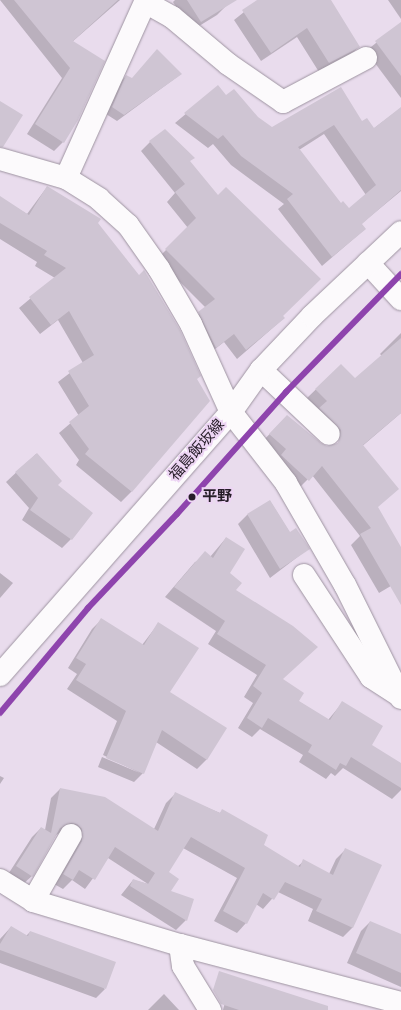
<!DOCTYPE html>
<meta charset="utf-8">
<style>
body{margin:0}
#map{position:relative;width:401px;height:1010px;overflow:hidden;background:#e9dced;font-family:Signika,"Noto Sans JP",sans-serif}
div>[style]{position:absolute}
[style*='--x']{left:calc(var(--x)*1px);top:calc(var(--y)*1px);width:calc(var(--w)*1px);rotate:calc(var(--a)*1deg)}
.shadow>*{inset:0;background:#0003}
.building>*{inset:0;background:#cfc5d3}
.roads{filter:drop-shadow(0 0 1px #9e94a1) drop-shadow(0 0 1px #9e94a1)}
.street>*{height:22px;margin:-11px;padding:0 11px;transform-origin:11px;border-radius:11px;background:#fcfafc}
.primary>*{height:22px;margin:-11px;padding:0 11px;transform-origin:11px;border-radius:11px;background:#fcfafc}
.rail-1>*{height:6px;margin:-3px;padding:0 3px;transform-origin:3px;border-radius:3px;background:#8e44ad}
.dots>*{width:11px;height:11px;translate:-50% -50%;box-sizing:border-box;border:2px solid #edd5f4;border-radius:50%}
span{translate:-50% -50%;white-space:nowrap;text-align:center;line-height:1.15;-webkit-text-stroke:4px #edd5f4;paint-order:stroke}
.street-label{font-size:15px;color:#261d28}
.stop-label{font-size:15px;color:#261d28;font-weight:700}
.left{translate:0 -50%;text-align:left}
</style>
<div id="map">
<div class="shadow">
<div style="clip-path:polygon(0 0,120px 0,72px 42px,103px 62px,63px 142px,54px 151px,27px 134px,62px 78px)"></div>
<div style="clip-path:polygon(175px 0,223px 0,226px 6px,217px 15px,191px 31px,173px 2px)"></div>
<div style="clip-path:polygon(259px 0,329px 0,359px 47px,349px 56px,319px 72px,297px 37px,261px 61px,234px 20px)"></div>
<div style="clip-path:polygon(388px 0,401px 0,401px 19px)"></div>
<div style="clip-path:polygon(401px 23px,401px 98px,366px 51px)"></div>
<div style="clip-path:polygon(181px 74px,117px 121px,106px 114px,119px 83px,126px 76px,132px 79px)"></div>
<div style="clip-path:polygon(evenodd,218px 87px,226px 97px,271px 128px,361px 123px,373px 129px,401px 108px,401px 191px,361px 224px,365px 229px,322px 266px,278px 209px,284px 204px,231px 165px,213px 144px,208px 148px,175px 123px,218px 87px,324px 134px,366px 195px,349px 210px,341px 204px,299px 150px,324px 134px)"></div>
<div style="clip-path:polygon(150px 142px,189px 161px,284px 318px,237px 359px,224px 342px,206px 356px,190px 322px,206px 308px,157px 259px,188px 228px,167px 202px,175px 193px,141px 151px)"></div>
<div style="clip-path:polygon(47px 187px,97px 223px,196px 379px,132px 491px,121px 502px,76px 465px,79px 460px,59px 433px,79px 416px,58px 382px,83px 363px,58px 320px,40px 334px,19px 308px,55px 278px,35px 266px,37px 262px,0 239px,0 198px,27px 214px)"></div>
<div style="clip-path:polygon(401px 333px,401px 413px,353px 454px,306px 399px,341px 365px,355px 380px,382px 356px,380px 354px)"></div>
<div style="clip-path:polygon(287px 416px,325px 447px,333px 447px,339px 442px,401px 549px,401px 580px,379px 593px,351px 545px,360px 536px,312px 475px,298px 489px,260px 444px)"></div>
<div style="clip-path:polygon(36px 454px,57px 485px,71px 539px,62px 548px,22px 520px,29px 508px,6px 482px)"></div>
<div style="clip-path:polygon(270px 501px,290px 533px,308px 549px,270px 578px,238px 524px,247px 515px)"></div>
<div style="clip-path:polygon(226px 538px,229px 573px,235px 590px,282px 680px,298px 701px,328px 720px,343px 702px,370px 745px,401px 766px,401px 790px,392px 799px,343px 768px,335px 776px,331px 773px,326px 779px,299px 762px,303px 755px,260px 729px,252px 737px,238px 728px,253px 703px,244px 697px,257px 675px,208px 644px,216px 631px,165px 597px,195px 562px,210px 557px)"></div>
<div style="clip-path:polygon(0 573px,13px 583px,0 598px)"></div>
<div style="clip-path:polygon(101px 620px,142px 645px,158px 624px,169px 692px,207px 759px,197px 769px,156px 742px,143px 773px,134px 782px,98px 767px,102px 757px,140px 773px,103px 755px,117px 721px,67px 689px,77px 674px,68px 668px,92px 629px)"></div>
<div style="clip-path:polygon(0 776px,4px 778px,0 784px)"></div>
<div style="clip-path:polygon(60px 789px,154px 829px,166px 803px,175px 794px,220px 813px,222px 811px,263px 845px,297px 867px,304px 861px,329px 874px,336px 859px,345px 850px,353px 927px,343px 937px,308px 921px,313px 909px,278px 892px,263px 909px,256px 904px,246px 923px,237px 933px,214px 921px,237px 878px,183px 848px,167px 873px,170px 892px,193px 900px,186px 920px,176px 930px,121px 895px,133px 880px,148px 884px,108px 858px,85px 889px,72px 880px,63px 889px,54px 884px,61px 832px,56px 835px,32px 876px,22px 885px,7px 876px,32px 837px,41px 828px,45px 830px,51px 798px)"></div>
<div style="clip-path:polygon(370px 922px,401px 936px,401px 987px,347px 963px,361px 931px)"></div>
<div style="clip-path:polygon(11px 927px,26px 936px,30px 932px,105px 989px,96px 998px,0 963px,0 939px)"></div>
<div style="clip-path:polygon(229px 987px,291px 1010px,223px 1010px)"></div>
<div style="clip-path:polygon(164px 994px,179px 1010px,148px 1010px)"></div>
</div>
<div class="building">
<div style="clip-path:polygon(14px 0,118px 0,73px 41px,105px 61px,78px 120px,64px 143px,35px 124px,70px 68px)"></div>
<div style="clip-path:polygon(187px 0,237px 0,201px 22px)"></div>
<div style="clip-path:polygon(257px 0,331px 0,360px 47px,329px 63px,307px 28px,271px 53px,242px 10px)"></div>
<div style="clip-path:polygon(401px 22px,401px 76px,375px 41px)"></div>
<div style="clip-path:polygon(157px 49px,182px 74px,124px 115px,112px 107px,126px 75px,132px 78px)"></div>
<div style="clip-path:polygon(evenodd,218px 85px,226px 95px,234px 89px,258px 117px,272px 127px,341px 87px,362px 121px,367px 118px,374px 128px,401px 107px,401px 190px,362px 224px,366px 229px,332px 257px,287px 199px,293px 194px,241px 156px,223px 135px,218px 139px,184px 113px,218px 85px,334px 125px,376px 185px,349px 208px,343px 201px,341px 203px,298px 147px,334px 125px)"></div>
<div style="clip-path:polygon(0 101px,23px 115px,3px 147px,0 147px)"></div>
<div style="clip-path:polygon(165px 129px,195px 158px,190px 161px,218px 195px,226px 187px,321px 279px,283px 316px,285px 318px,246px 350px,234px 334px,216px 348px,198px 312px,215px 299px,165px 249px,196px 218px,175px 192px,185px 184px,149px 141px)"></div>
<div style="clip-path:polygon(47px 186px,101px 219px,98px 223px,139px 275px,144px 270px,180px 330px,201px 376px,197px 379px,210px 401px,132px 492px,85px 454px,89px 449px,69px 422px,89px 406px,68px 371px,94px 355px,69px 311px,51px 325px,29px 297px,66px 268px,44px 255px,47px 251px,0 223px,0 196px,29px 215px)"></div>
<div style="clip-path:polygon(401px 338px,401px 413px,363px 445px,399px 489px,378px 507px,401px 547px,401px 605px,360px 534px,371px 528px,322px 466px,309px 481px,281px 455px,286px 449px,269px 434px,287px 415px,321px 443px,327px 446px,338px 443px,341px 430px,319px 408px,327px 401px,315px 389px,341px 364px,355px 378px)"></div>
<div style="clip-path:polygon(37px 453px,62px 481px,58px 485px,93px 513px,72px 540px,30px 510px,38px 498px,15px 472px)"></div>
<div style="clip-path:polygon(270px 500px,290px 532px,296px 528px,310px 549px,280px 569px,247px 514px)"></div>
<div style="clip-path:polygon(226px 537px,245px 549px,230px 573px,242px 583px,236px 590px,293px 626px,318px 647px,283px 679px,304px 693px,299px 701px,330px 720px,342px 701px,383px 726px,372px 745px,401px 763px,401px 788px,351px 757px,346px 766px,340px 763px,336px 770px,308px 752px,312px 745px,268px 718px,262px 728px,247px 718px,262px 693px,253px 686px,266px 665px,217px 634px,225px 621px,174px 587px,205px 551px,213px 558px)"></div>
<div style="clip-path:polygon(101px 618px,144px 645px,158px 622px,199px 648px,170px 692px,227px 728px,207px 760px,162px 730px,144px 774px,106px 758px,126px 711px,76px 680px,86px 664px,76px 658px)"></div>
<div style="clip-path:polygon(60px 788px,105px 797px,158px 831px,175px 792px,220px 813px,222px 809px,268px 835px,264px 845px,300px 867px,303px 859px,333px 875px,345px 848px,382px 865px,353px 928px,316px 911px,322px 899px,285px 882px,274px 900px,263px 893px,247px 924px,223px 911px,245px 868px,191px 837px,169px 872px,179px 879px,171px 891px,194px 899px,187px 921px,130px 886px,133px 879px,148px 884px,155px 873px,115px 847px,95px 880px,79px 870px,73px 880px,63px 874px,82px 841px,82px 829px,77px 824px,71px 823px,60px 828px,33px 877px,16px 866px,41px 827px,51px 833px)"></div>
<div style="clip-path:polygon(370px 921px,401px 934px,401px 973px,356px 953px)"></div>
<div style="clip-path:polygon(11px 926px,28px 936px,30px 931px,116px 962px,106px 989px,0 950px,0 944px)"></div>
<div style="clip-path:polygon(219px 971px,328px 1006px,328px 1010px,239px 1010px,221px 1004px,213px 990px)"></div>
</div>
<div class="roads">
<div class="street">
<div style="--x:145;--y:2;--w:31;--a:29"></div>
<div style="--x:172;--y:17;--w:73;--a:40"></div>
<div style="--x:228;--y:64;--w:67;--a:34.6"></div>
<div style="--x:283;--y:102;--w:94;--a:-27.9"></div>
<div style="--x:0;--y:159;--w:69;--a:16.1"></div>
<div style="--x:66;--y:178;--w:39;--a:32"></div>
<div style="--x:99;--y:199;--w:39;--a:42"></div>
<div style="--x:128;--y:225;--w:54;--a:54.8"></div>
<div style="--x:159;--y:269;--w:64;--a:59.8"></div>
<div style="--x:191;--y:324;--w:97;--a:65.6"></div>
<div style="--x:231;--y:412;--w:90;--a:52.2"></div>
<div style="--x:286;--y:483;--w:118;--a:60"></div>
<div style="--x:345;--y:585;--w:126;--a:63.6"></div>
<div style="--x:66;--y:178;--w:195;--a:-65.8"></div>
<div style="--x:368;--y:263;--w:49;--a:47.5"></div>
<div style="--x:261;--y:370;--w:93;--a:43.3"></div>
<div style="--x:304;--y:575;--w:122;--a:56.7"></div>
<div style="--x:371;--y:677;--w:35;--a:33"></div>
<div style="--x:0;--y:880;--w:39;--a:32"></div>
<div style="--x:33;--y:901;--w:153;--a:16.7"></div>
<div style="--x:180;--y:945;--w:228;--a:14.7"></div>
<div style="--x:33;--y:901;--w:76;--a:-60.1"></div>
<div style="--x:180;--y:945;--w:21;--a:82"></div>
<div style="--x:183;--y:966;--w:52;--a:58.5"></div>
</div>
<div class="primary">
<div style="--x:0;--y:675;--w:350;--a:-48.7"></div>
<div style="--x:231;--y:412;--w:52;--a:-54.5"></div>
<div style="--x:261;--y:370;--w:74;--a:-46.6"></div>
<div style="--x:312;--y:316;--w:122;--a:-43.3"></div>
</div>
</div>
<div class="rail-1">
<div style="--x:0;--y:713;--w:137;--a:-50"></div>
<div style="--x:88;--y:608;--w:129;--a:-46.6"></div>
<div style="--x:177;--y:514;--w:164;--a:-48.2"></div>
<div style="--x:286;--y:392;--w:165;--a:-45.7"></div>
</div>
<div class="dots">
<div style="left:192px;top:497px;background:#261d28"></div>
</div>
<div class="street-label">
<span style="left:197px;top:450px;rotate:-49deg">福島飯坂線</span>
</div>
<div class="stop-label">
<span class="left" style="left:202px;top:497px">平野</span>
</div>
</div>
